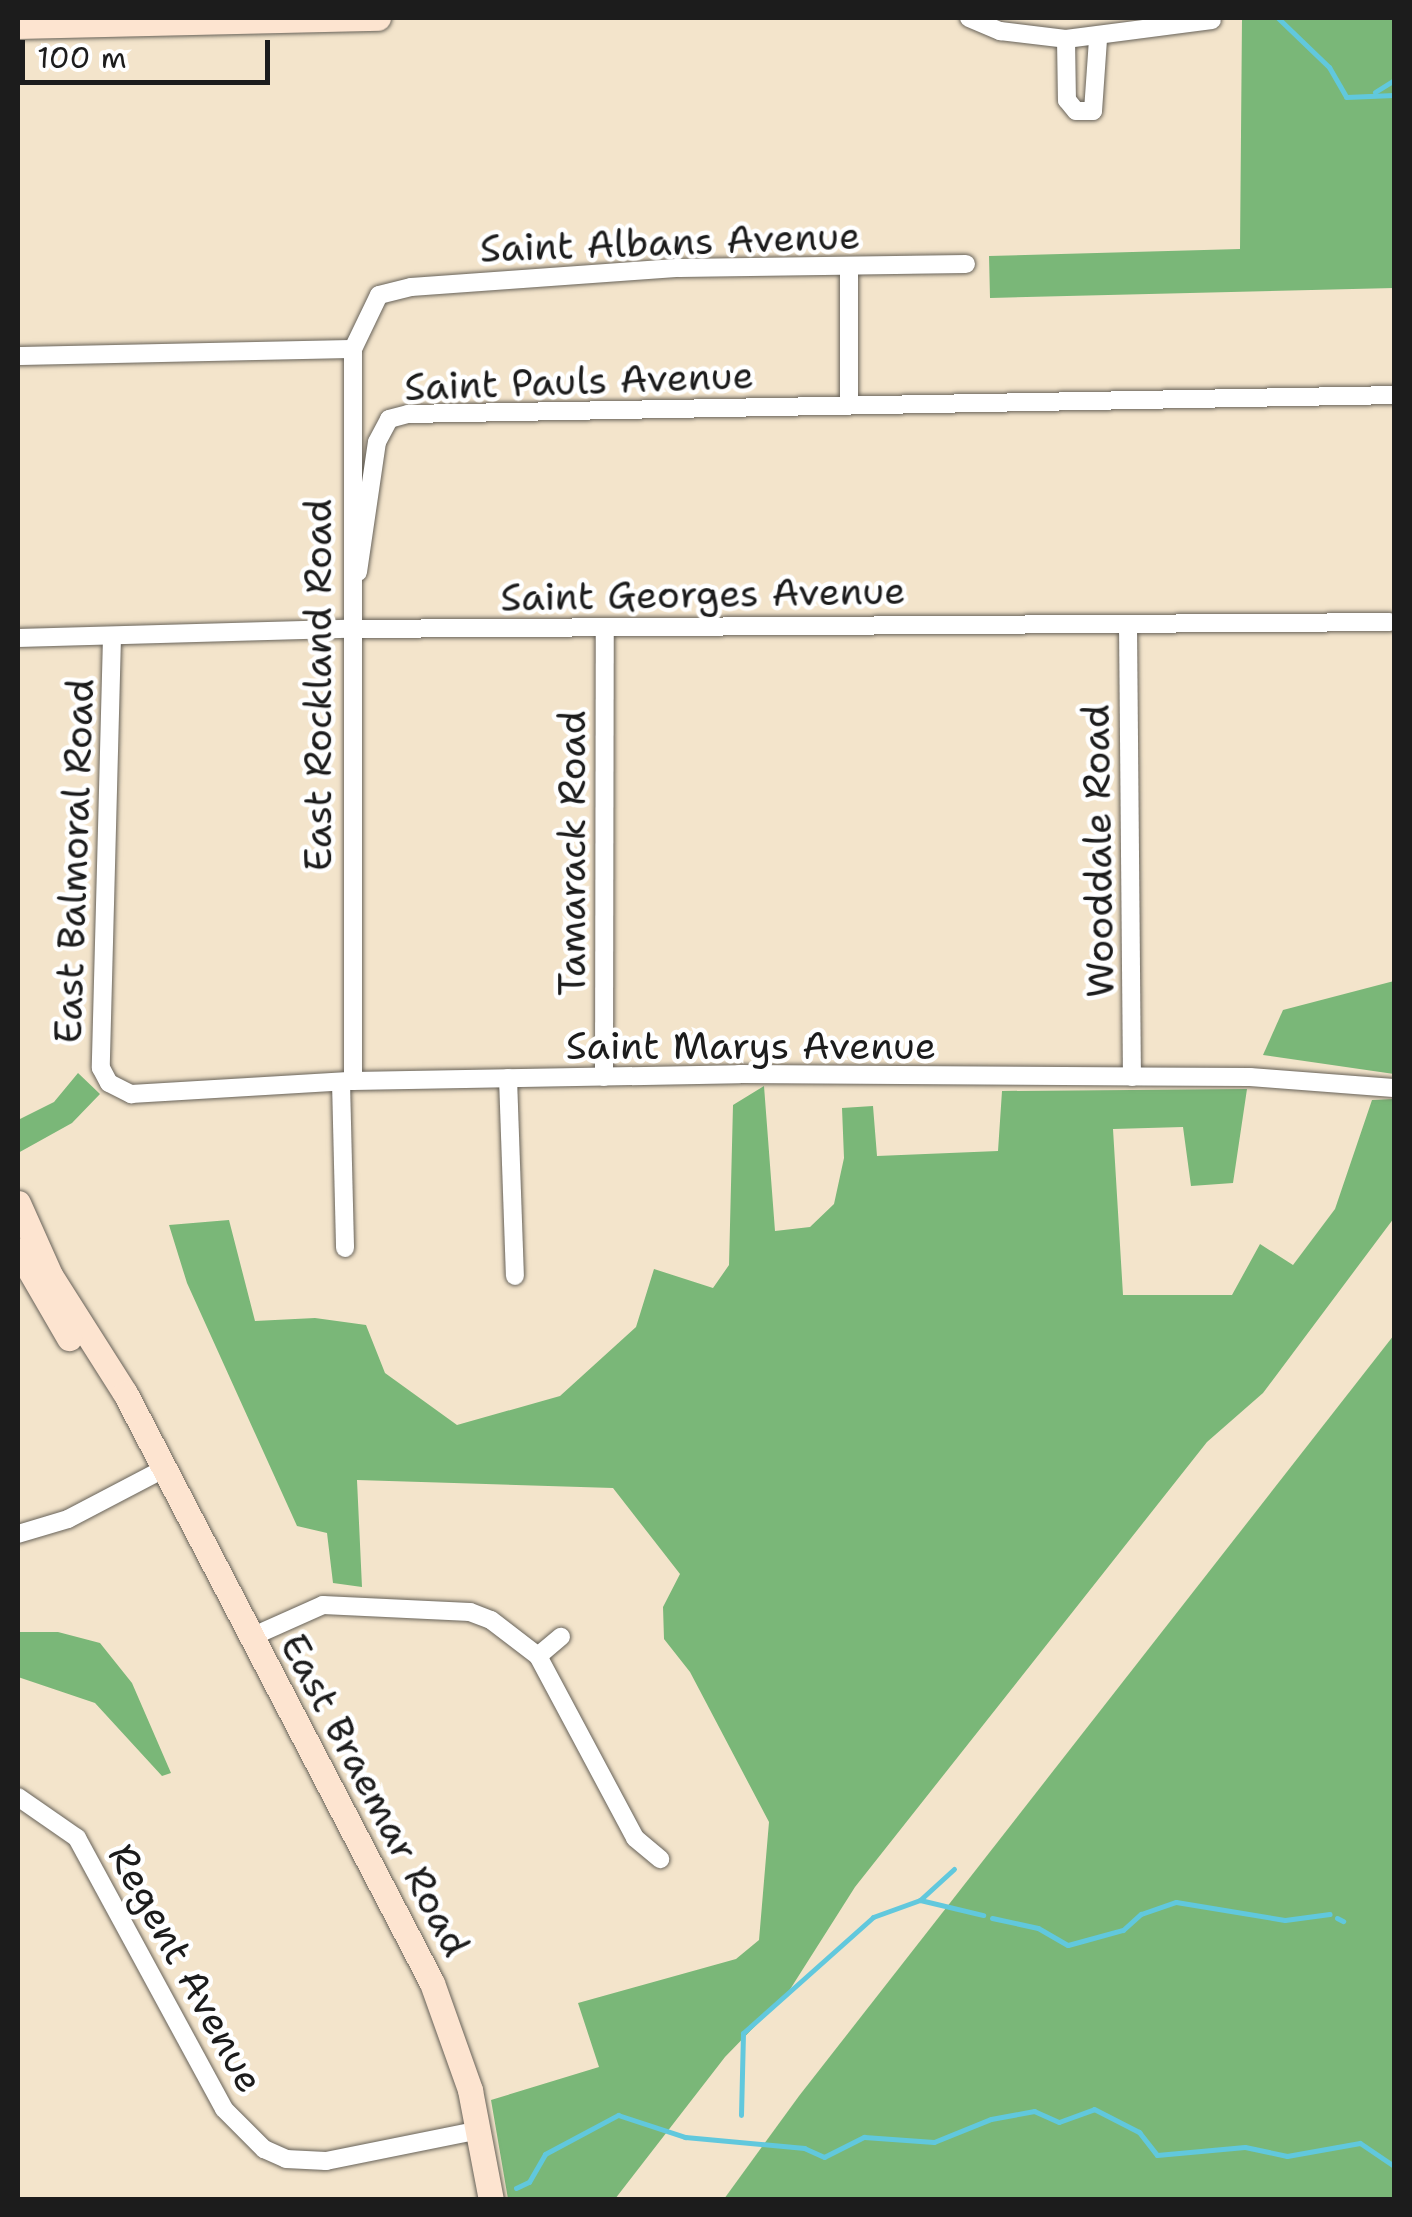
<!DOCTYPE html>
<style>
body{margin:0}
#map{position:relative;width:1412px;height:2217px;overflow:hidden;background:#f3e4cb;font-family:"Shantell Sans",sans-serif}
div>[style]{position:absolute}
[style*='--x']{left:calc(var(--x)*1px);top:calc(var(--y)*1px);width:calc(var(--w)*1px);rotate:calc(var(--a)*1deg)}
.forest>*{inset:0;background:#7ab778}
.stream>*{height:5px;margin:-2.5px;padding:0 2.5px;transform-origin:2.5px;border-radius:2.5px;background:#61c8dd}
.roads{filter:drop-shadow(0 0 2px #676259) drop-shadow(0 0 2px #676259)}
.street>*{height:18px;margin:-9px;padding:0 9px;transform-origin:9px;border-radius:9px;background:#fff}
.secondary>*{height:25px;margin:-12.5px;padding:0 12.5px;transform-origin:12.5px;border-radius:12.5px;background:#fde4d0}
span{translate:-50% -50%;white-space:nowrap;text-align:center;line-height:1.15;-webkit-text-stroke:9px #fff;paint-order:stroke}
.street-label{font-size:38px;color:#1c1c1c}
.frame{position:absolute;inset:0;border:20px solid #1c1c1c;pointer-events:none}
.scale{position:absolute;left:20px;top:40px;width:250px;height:45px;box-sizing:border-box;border:5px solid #1c1c1c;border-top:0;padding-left:12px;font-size:30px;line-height:35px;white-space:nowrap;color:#1c1c1c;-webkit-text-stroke:8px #fff;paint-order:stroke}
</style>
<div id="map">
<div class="forest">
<div style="clip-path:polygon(1242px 18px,1394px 18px,1394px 288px,990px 298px,989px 256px,1240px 249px)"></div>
<div style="clip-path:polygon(1394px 981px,1394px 1074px,1263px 1055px,1283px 1010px)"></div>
<div style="clip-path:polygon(78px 1073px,100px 1094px,72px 1123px,18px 1153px,18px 1120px,54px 1102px)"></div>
<div style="clip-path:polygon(764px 1086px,775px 1231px,810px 1227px,834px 1204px,844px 1158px,842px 1108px,873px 1106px,877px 1156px,998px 1151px,1002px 1091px,1247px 1089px,1233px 1183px,1191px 1186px,1183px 1127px,1113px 1129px,1123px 1295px,1232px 1295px,1260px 1244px,1293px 1265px,1335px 1209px,1372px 1100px,1394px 1099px,1394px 1218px,1263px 1393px,1207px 1442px,855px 1887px,789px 1991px,725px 2057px,615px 2199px,508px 2199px,491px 2100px,599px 2067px,578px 2003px,736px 1959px,759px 1940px,769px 1822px,690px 1672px,664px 1639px,663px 1607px,680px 1574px,613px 1488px,357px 1480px,362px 1587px,333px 1583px,327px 1533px,297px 1526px,187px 1283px,169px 1225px,229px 1220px,255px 1321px,315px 1318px,366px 1325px,385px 1373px,457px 1425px,560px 1396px,636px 1327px,654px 1269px,713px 1288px,729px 1265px,733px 1105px)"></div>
<div style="clip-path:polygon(1394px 1335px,1394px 2199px,724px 2199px,799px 2096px)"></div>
<div style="clip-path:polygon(18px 1632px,58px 1632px,100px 1643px,132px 1683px,171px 1773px,162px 1776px,95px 1703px,18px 1677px)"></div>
</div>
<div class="stream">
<div style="--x:1278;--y:18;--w:71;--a:43.9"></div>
<div style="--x:1329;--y:67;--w:34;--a:60"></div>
<div style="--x:1346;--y:97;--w:48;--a:-2.4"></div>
<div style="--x:1375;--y:92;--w:22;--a:-32"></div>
<div style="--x:920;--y:1900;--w:65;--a:13.4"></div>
<div style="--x:992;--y:1918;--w:47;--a:12.3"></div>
<div style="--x:1038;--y:1928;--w:34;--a:30"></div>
<div style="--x:1068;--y:1945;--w:57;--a:-15.3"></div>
<div style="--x:1123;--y:1930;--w:24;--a:-42"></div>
<div style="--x:1141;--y:1914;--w:37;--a:-19"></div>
<div style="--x:1176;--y:1902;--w:110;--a:9.4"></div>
<div style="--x:1285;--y:1920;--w:45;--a:-7.6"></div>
<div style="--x:1337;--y:1918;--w:7;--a:27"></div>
<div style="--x:741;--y:2115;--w:82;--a:-88.6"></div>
<div style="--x:743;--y:2033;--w:174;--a:-41.7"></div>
<div style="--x:873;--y:1917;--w:50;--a:-19.9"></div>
<div style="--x:920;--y:1900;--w:46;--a:-42.4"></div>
<div style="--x:516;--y:2188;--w:14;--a:-25"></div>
<div style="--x:529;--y:2182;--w:32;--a:-60"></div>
<div style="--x:545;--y:2154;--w:83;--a:-28.1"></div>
<div style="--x:618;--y:2115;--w:71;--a:18.2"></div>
<div style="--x:685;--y:2137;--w:120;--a:5.3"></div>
<div style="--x:804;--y:2148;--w:22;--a:24"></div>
<div style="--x:824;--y:2157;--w:45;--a:-26.6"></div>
<div style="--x:864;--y:2137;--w:70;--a:4.1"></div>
<div style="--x:934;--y:2142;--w:61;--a:-22"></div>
<div style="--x:991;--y:2119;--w:44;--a:-10.5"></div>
<div style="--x:1034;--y:2111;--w:27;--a:24"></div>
<div style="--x:1059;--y:2122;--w:37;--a:-20"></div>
<div style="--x:1094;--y:2109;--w:51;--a:27.1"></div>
<div style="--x:1139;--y:2132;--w:29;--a:52"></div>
<div style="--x:1157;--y:2155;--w:88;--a:-5.2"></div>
<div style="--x:1245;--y:2147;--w:43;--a:12.1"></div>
<div style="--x:1287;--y:2156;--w:74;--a:-10.1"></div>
<div style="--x:1360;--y:2143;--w:41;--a:34.1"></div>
</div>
<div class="roads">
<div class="street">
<div style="--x:969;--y:18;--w:34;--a:23"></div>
<div style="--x:1000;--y:31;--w:66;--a:6.9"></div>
<div style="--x:1066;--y:39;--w:147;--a:-7.4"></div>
<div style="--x:1066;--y:39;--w:61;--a:89.1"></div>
<div style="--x:1067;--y:100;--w:14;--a:51"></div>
<div style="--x:1076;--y:111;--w:17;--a:0"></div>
<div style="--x:1093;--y:111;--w:72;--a:-86"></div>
<div style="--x:18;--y:356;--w:335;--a:-1.2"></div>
<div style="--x:849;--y:405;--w:139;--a:-90"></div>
<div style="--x:358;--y:572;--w:131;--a:-81.7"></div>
<div style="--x:377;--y:442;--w:26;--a:-62"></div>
<div style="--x:389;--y:419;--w:20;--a:-15"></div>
<div style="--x:408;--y:414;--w:986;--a:-1.1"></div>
<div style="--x:1128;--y:624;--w:453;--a:89.5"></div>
<div style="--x:112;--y:637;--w:431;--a:91.5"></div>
<div style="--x:101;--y:1068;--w:17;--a:62"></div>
<div style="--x:109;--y:1083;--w:25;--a:27"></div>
<div style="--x:131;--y:1094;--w:222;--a:-3.4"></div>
<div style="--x:353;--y:1081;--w:386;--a:-1"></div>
<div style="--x:739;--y:1074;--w:511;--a:0.34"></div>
<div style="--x:1250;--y:1077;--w:144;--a:4.4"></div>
<div style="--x:18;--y:638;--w:330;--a:-1.6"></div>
<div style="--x:348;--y:629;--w:1042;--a:-0.38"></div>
<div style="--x:604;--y:1077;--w:447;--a:-89.9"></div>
<div style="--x:508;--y:1078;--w:198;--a:88"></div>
<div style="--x:353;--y:1081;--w:732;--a:-90"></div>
<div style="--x:353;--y:349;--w:60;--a:-64.3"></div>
<div style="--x:379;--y:295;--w:33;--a:-14"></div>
<div style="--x:411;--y:287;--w:269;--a:-4.1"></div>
<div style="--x:679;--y:268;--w:287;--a:-0.8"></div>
<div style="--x:341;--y:1082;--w:166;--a:88.6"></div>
<div style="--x:18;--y:1534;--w:52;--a:-16.7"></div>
<div style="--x:68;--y:1519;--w:104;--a:-27.6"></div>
<div style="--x:249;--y:1638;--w:81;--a:-24"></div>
<div style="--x:323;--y:1605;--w:147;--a:2.7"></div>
<div style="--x:470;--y:1612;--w:22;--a:21"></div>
<div style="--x:491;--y:1620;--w:59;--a:37.5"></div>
<div style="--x:538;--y:1656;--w:206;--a:61.9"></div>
<div style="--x:635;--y:1838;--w:33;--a:40"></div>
<div style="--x:538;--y:1656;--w:30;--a:-40"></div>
<div style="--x:18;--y:1797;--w:72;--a:34.8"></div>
<div style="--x:77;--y:1838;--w:308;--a:61.5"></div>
<div style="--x:224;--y:2109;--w:57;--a:45"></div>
<div style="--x:264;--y:2149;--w:24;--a:24"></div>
<div style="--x:286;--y:2159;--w:40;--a:2.9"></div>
<div style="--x:326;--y:2161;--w:157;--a:-11.4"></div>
</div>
<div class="secondary">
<div style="--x:18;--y:26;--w:360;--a:-1.3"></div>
<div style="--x:18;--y:1203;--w:79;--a:66"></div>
<div style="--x:50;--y:1275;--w:140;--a:57.6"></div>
<div style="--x:125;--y:1393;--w:665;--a:62.51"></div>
<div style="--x:432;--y:1983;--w:114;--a:70.4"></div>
<div style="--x:470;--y:2090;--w:112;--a:79.2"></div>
<div style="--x:18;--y:1250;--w:102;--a:59.9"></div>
</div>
</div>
<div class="street-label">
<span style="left:670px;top:242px;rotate:-2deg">Saint Albans Avenue</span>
<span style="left:579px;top:381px;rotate:-2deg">Saint Pauls Avenue</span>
<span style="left:703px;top:594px;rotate:-1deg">Saint Georges Avenue</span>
<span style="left:318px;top:685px;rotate:-90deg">East Rockland Road</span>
<span style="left:1098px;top:851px;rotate:-91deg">Wooddale Road</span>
<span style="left:572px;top:853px;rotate:-90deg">Tamarack Road</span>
<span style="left:74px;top:861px;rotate:-88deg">East Balmoral Road</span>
<span style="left:751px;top:1046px">Saint Marys Avenue</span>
<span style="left:375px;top:1795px;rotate:62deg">East Braemar Road</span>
<span style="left:186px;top:1968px;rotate:61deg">Regent Avenue</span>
</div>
<div class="frame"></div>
<div class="scale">100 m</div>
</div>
